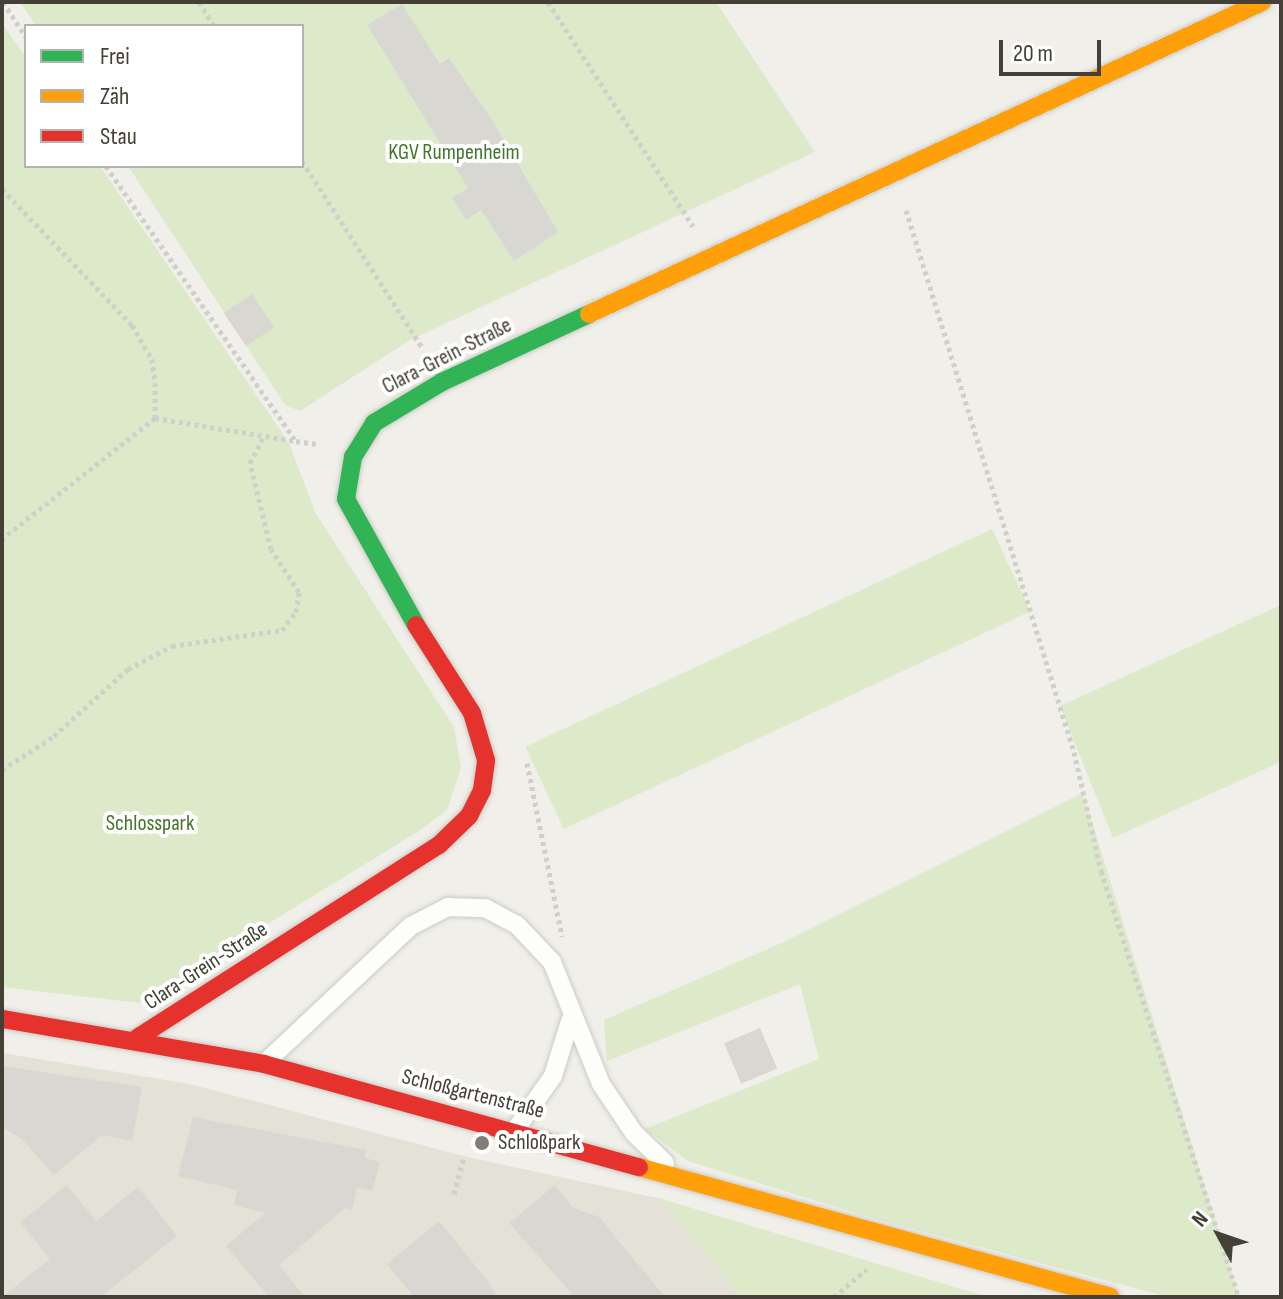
<!DOCTYPE html>
<meta charset="utf-8">
<style>
body{margin:0}
#map{position:relative;width:1283px;height:1299px;overflow:hidden;background:#f0efe9;font-family:"Sofia Sans Condensed",sans-serif}
div>[style]{position:absolute}
[style*='--x']{left:calc(var(--x)*1px);top:calc(var(--y)*1px);width:calc(var(--w)*1px);rotate:calc(var(--a)*1deg)}
.residential>*{inset:0;background:#e4e1d7}
.green>*{inset:0;background:#dceaca;transform-origin:0 0}
.building>*{inset:0;background:#d9d7d2;transform-origin:0 0}
.path>*{height:5px;margin-top:-2.5px;transform-origin:0;background:repeating-linear-gradient(90deg,#d0cfca 0 4px,transparent 0 8px)}
.roads{filter:drop-shadow(0 0 2px #cccbc5) drop-shadow(0 0 2px #cccbc5)}
.lane>*{height:18px;margin:-9px;padding:0 9px;transform-origin:9px;border-radius:9px;background:#fdfdfc}
.fast>*{height:18px;margin:-9px;padding:0 9px;transform-origin:9px;border-radius:9px;background:#30b455}
.slow>*{height:18px;margin:-9px;padding:0 9px;transform-origin:9px;border-radius:9px;background:#ff9f0a}
.jam>*{height:18px;margin:-9px;padding:0 9px;transform-origin:9px;border-radius:9px;background:#e5322d}
.dots>*{width:22px;height:22px;translate:-50% -50%;box-sizing:border-box;border:4px solid #fff;border-radius:50%}
span{translate:-50% -50%;white-space:nowrap;text-align:center;line-height:1.15;-webkit-text-stroke:8px #fff;paint-order:stroke}
.park-label{font-size:22px;color:#43762a}
.street-label{font-size:22px;color:#454036}
.poi-label{font-size:22px;color:#454036}
.left{translate:0 -50%;text-align:left}
.frame{position:absolute;inset:0;border:4px solid #454036;pointer-events:none}
.legend{position:absolute;left:24px;top:24px;width:280px;height:144px;box-sizing:border-box;background:#fff;border:2px solid #b5b3af;margin:0;padding:10px 14px;list-style:none;font-size:24px;color:#454036}
.legend li{display:flex;align-items:center;gap:16px;height:40px}
.legend b{width:40px;border:2px solid #b5b3af}
.north{position:absolute;left:1179px;top:1195px;width:80px;height:80px;-webkit-text-stroke:6px #fff;paint-order:stroke;rotate:310deg;font-size:22px;font-weight:700;line-height:32px;text-align:center;color:#454036}
.north::after{content:'';display:block;margin:auto;width:28px;height:36px;background:#454036;clip-path:polygon(50% 0,100% 100%,50% 72%,0 100%)}
.scale{position:absolute;left:999px;top:40px;width:102px;height:36px;box-sizing:border-box;border:4px solid #454036;border-top:0;padding-left:10px;font-size:24px;line-height:28px;white-space:nowrap;color:#454036;-webkit-text-stroke:6px #fff;paint-order:stroke}
</style>
<div id="map">
<div class="residential">
<div style="clip-path:polygon(2px 1053px,190px 1084px,463px 1156px,662px 1199px,741px 1297px,2px 1297px)"></div>
</div>
<div class="green">
<div style="clip-path:polygon(20px 2px,716px 2px,815px 152px,410px 340px,300px 411px,285px 405px,128px 166px,302px 166px,302px 26px,36px 26px)"></div>
<div style="clip-path:polygon(2px 23px,26px 58px,26px 166px,100px 166px,289px 443px,316px 514px,454px 727px,461px 767px,447px 810px,419px 831px,139px 1003px,2px 987px)"></div>
<div style="left:992px;top:529px;width:91px;height:515px;rotate:65deg"></div>
<div style="clip-path:polygon(1281px 605px,1281px 762px,1113px 838px,1060px 706px)"></div>
<div style="clip-path:polygon(1083px 793px,1239px 1297px,1168px 1297px,872px 1218px,688px 1161px,645px 1129px,819px 1059px,800px 984px,607px 1061px,604px 1020px,786px 941px)"></div>
<div style="clip-path:polygon(662px 1199px,988px 1297px,741px 1297px)"></div>
</div>
<div class="building">
<div style="clip-path:polygon(402px 4px,440px 64px,449px 58px,492px 120px,558px 232px,514px 261px,481px 210px,466px 220px,452px 198px,468px 188px,367px 25px)"></div>
<div style="left:252px;top:294px;width:40px;height:34px;rotate:56deg"></div>
<div style="left:760px;top:1028px;width:44px;height:39px;rotate:67deg"></div>
<div style="clip-path:polygon(2px 1066px,142px 1087px,132px 1141px,102px 1135px,54px 1175px,23px 1140px,2px 1127px)"></div>
<div style="clip-path:polygon(193px 1117px,366px 1150px,365px 1158px,380px 1162px,372px 1191px,357px 1188px,352px 1210px,345px 1208px,279px 1265px,305px 1297px,269px 1297px,226px 1246px,265px 1213px,234px 1205px,237px 1190px,178px 1176px)"></div>
<div style="clip-path:polygon(67px 1185px,96px 1221px,138px 1187px,177px 1236px,101px 1297px,2px 1297px,50px 1259px,20px 1222px)"></div>
<div style="clip-path:polygon(555px 1185px,573px 1208px,599px 1217px,665px 1297px,575px 1297px,509px 1223px)"></div>
<div style="clip-path:polygon(439px 1221px,487px 1280px,497px 1297px,414px 1297px,387px 1264px)"></div>
</div>
<div class="path">
<div style="--x:3;--y:2;--w:42;--a:56.7"></div>
<div style="--x:199;--y:2;--w:28;--a:58"></div>
<div style="--x:548;--y:2;--w:267;--a:57.1"></div>
<div style="--x:302;--y:161;--w:224;--a:57.2"></div>
<div style="--x:106;--y:166;--w:334;--a:55.4"></div>
<div style="--x:296;--y:441;--w:21;--a:8"></div>
<div style="--x:2;--y:189;--w:188;--a:46.3"></div>
<div style="--x:132;--y:325;--w:39;--a:60"></div>
<div style="--x:152;--y:359;--w:24;--a:83"></div>
<div style="--x:155;--y:383;--w:35;--a:90"></div>
<div style="--x:155;--y:418;--w:195;--a:141.7"></div>
<div style="--x:906;--y:210;--w:567;--a:72.78"></div>
<div style="--x:1074;--y:752;--w:122;--a:77.2"></div>
<div style="--x:1101;--y:871;--w:448;--a:72.1"></div>
<div style="--x:155;--y:418;--w:143;--a:9.3"></div>
<div style="--x:527;--y:763;--w:177;--a:78.6"></div>
<div style="--x:2;--y:770;--w:62;--a:-33.2"></div>
<div style="--x:54;--y:736;--w:100;--a:-42.2"></div>
<div style="--x:128;--y:669;--w:50;--a:-27.6"></div>
<div style="--x:172;--y:646;--w:111;--a:-8.3"></div>
<div style="--x:282;--y:630;--w:23;--a:-52"></div>
<div style="--x:296;--y:612;--w:20;--a:-81"></div>
<div style="--x:299;--y:592;--w:51;--a:-123.1"></div>
<div style="--x:271;--y:549;--w:89;--a:-103.7"></div>
<div style="--x:250;--y:463;--w:28;--a:-63"></div>
<div style="--x:454;--y:1194;--w:39;--a:-75"></div>
<div style="--x:834;--y:1297;--w:43;--a:-40.3"></div>
</div>
<div class="roads">
<div class="lane">
<div style="--x:267;--y:1061;--w:197;--a:-43.2"></div>
<div style="--x:411;--y:926;--w:42;--a:-27.2"></div>
<div style="--x:448;--y:907;--w:37;--a:2"></div>
<div style="--x:485;--y:908;--w:36;--a:28"></div>
<div style="--x:517;--y:925;--w:51;--a:46.6"></div>
<div style="--x:552;--y:962;--w:131;--a:68.1"></div>
<div style="--x:601;--y:1084;--w:59;--a:56"></div>
<div style="--x:634;--y:1133;--w:43;--a:44.1"></div>
<div style="--x:516;--y:1129;--w:65;--a:-55.1"></div>
<div style="--x:553;--y:1076;--w:58;--a:-72.8"></div>
</div>
<div class="fast">
<div style="--x:416;--y:625;--w:144;--a:-119.1"></div>
<div style="--x:346;--y:499;--w:43;--a:-80.5"></div>
<div style="--x:353;--y:457;--w:40;--a:-58"></div>
<div style="--x:374;--y:423;--w:79;--a:-31.1"></div>
<div style="--x:442;--y:382;--w:162;--a:-24.8"></div>
</div>
<div class="slow">
<div style="--x:589;--y:314;--w:742;--a:-24.87"></div>
<div style="--x:639;--y:1167;--w:489;--a:15.4"></div>
</div>
<div class="jam">
<div style="--x:2;--y:1019;--w:266;--a:9.7"></div>
<div style="--x:264;--y:1064;--w:389;--a:15.4"></div>
<div style="--x:137;--y:1038;--w:358;--a:-32.6"></div>
<div style="--x:439;--y:845;--w:42;--a:-44"></div>
<div style="--x:469;--y:816;--w:29;--a:-63"></div>
<div style="--x:482;--y:790;--w:30;--a:-82"></div>
<div style="--x:486;--y:760;--w:49;--a:-106.6"></div>
<div style="--x:472;--y:713;--w:104;--a:-122.5"></div>
</div>
</div>
<div class="dots">
<div style="left:482px;top:1143px;background:#817d75"></div>
</div>
<div class="park-label">
<span style="left:454px;top:153px">KGV Rumpenheim</span>
<span style="left:150px;top:824px">Schlosspark</span>
</div>
<div class="street-label">
<span style="left:447px;top:356px;rotate:-27deg">Clara-Grein-Straße</span>
<span style="left:206px;top:966px;rotate:-33deg">Clara-Grein-Straße</span>
<span style="left:473px;top:1094px;rotate:14deg">Schloßgartenstraße</span>
</div>
<div class="poi-label">
<span class="left" style="left:498px;top:1143px">Schloßpark</span>
</div>
<div class="frame"></div>
<ul class="legend">
<li><b style="height:10px;background:#30b455"></b>Frei</li>
<li><b style="height:10px;background:#ff9f0a"></b>Zäh</li>
<li><b style="height:10px;background:#e5322d"></b>Stau</li>
</ul>
<div class="north">N</div>
<div class="scale">20 m</div>
</div>
